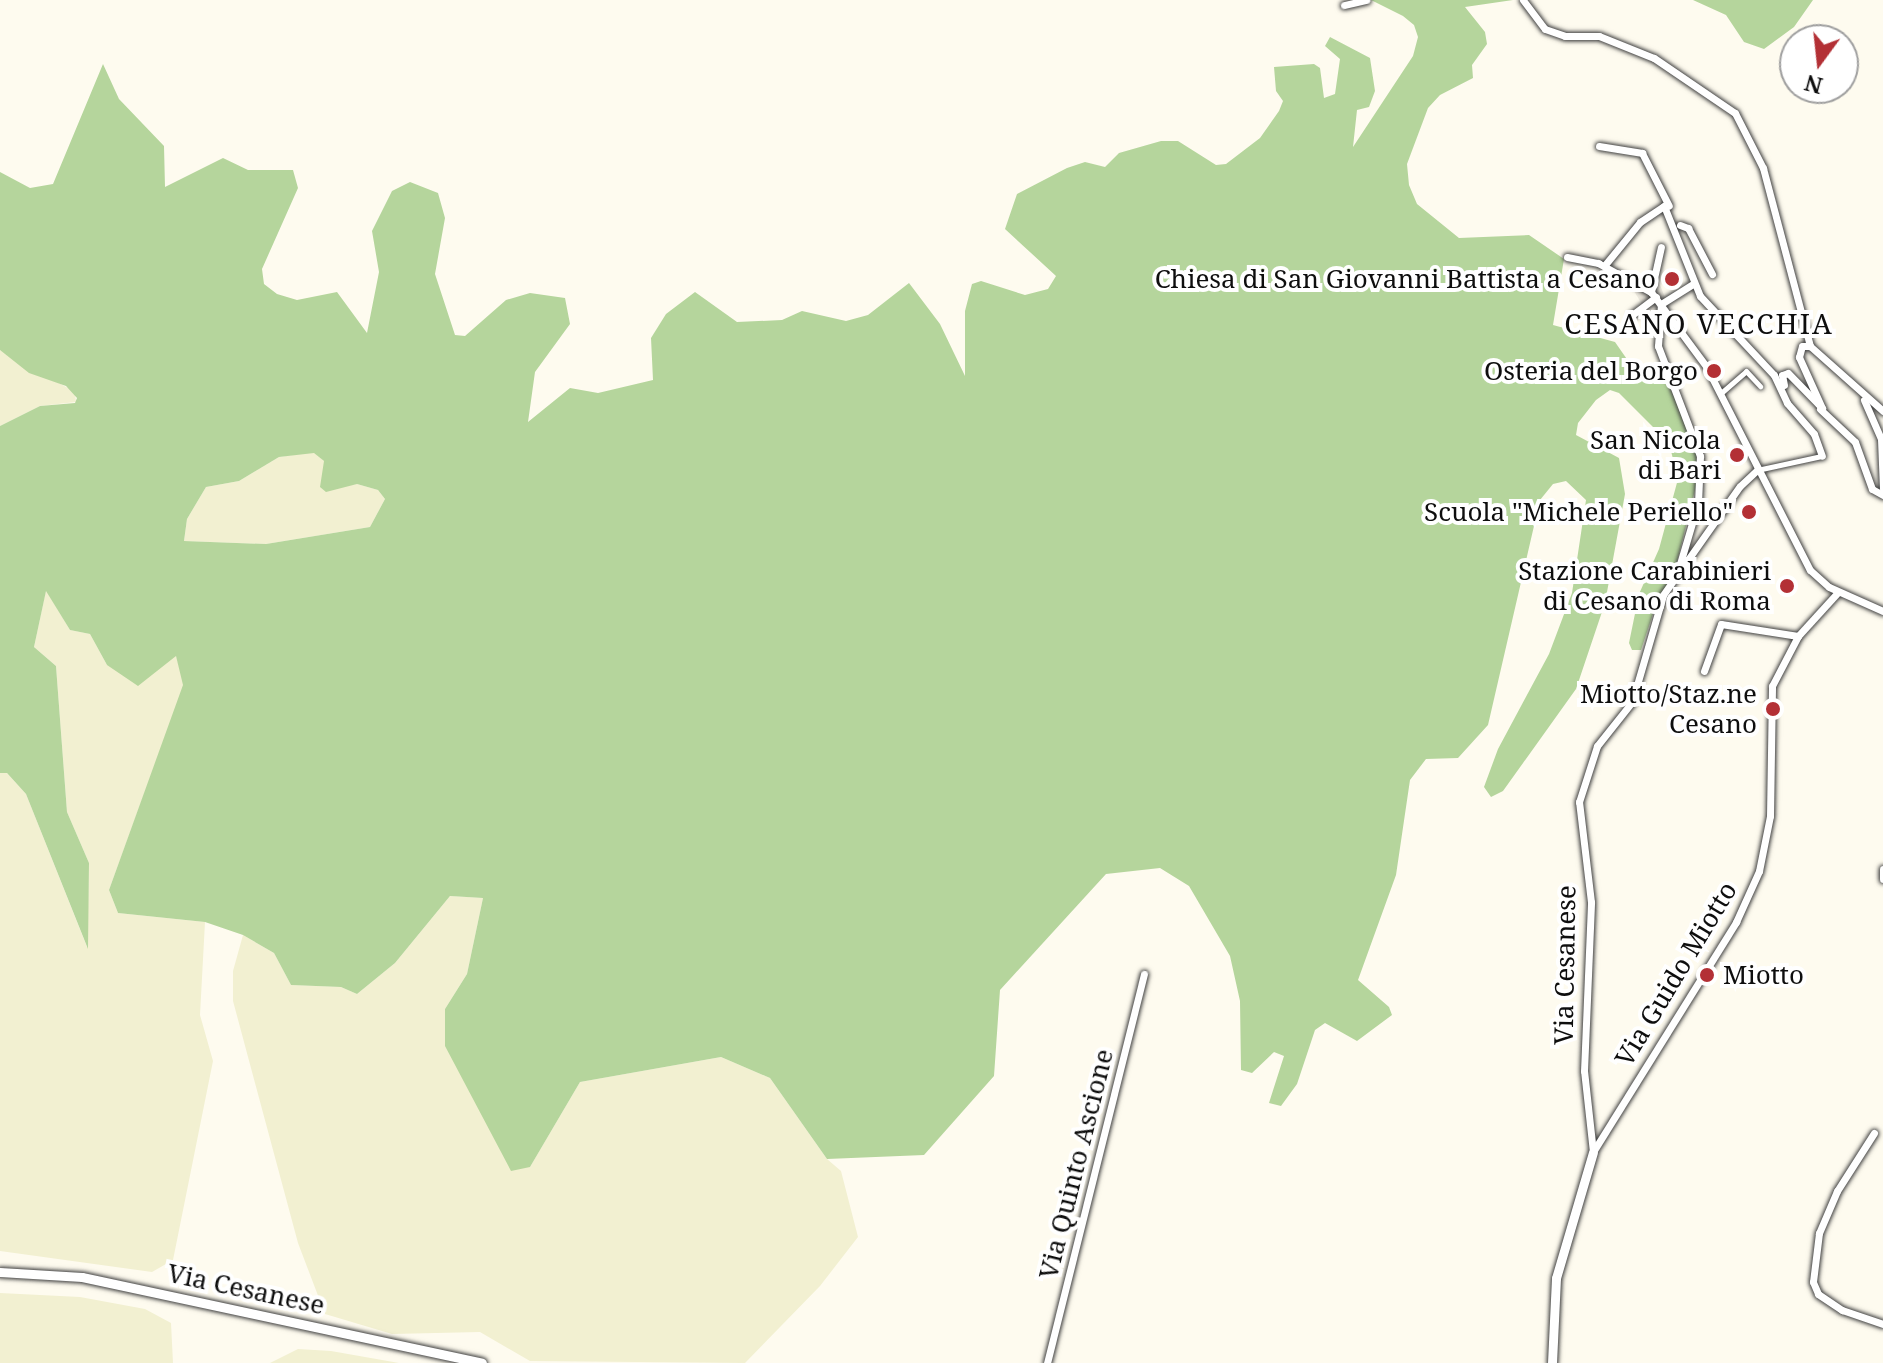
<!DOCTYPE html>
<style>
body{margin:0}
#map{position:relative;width:1883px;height:1363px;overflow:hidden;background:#fefbef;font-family:"Noto Serif",serif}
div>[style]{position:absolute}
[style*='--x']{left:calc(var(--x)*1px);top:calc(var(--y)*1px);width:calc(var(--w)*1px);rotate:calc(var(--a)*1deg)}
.farmland>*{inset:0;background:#f2f0d1}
.forest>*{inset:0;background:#b5d59c}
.plaza>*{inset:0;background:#eeeadf}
.roads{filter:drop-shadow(0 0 2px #414141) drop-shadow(0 0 2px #414141)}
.pedestrian>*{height:5px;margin:-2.5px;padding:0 2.5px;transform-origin:2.5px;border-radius:2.5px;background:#fff}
.minor>*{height:7px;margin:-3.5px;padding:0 3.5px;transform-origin:3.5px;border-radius:3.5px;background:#fff}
.tertiary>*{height:9px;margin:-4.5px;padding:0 4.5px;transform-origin:4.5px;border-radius:4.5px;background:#fff}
.dots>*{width:22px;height:22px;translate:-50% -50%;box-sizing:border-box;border:4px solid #fff;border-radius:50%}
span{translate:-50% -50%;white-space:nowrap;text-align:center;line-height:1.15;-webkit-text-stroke:8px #fff;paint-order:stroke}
.poi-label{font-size:26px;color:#0e0e0e}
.right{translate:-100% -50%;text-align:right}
.left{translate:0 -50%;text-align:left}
.street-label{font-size:26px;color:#0e0e0e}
.neighbourhood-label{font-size:28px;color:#0e0e0e;letter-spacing:2px}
.north{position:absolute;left:1779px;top:24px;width:80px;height:80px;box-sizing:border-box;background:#fff;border:2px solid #9f9f9f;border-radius:50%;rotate:195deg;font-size:22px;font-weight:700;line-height:32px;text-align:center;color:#0e0e0e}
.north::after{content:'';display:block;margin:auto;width:28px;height:36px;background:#b33035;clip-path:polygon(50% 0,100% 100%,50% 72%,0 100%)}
</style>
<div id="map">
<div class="farmland">
<div style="clip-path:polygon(0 350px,75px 392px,76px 402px,40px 406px,0 426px)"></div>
<div style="clip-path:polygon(314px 452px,324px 461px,326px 471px,321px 487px,357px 484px,378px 490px,385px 499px,370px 527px,266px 544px,184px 541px,187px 519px,206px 487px,239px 481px,279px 457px)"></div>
<div style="clip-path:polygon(46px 590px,70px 630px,90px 634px,107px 665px,176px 655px,184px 685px,109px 890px,118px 913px,205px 922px,200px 1015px,213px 1061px,173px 1260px,152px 1272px,0 1251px,0 773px,6px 772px,26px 794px,87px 947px,89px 863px,67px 812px,56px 666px,34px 647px)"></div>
<div style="clip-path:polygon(450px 896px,483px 898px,467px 974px,445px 1009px,530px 1167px,580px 1082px,721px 1057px,770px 1078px,827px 1159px,841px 1171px,858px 1237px,820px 1286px,745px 1363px,530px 1361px,480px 1332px,392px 1334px,325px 1314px,298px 1243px,233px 1001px,233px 971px,243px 935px,274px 953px,291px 985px,341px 987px,357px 994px,395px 963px)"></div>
<div style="clip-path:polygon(0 1293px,80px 1297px,145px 1309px,171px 1323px,173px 1363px,0 1363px)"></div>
<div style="clip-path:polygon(298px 1349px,331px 1351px,399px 1363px,270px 1363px)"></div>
</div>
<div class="forest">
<div style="clip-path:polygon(evenodd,1371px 0,1513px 0,1465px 7px,1485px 32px,1487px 44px,1472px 65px,1473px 78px,1440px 95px,1428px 108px,1407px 164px,1409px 185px,1417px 204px,1459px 238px,1529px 235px,1564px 259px,1553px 325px,1615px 342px,1640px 378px,1662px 368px,1696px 450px,1697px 482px,1675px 570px,1657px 602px,1641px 650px,1632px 650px,1629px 643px,1639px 594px,1659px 549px,1678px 479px,1669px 443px,1619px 393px,1610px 390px,1596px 400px,1578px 423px,1576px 435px,1619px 458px,1625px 494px,1605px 603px,1576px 689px,1503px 791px,1491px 797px,1484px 787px,1498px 749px,1549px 654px,1572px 593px,1586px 500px,1566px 481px,1553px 484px,1540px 500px,1488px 725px,1458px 758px,1426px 759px,1410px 780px,1396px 875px,1358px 980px,1389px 1007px,1392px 1015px,1357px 1041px,1325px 1023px,1315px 1030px,1297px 1084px,1281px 1106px,1269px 1103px,1284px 1056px,1274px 1052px,1252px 1073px,1241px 1070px,1240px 1001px,1230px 956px,1189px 886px,1160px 868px,1106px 874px,1000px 990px,994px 1076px,924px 1155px,827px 1159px,770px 1078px,721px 1057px,580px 1082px,530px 1167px,511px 1171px,445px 1046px,445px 1009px,467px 974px,483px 898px,450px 896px,395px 963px,357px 994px,341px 987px,291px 985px,274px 953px,243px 935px,205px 922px,118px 913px,109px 890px,183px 685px,176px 656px,138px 686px,107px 665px,90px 634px,70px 630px,46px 591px,34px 647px,56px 666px,67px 812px,89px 863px,88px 949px,26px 794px,7px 773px,0 773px,0 426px,40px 406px,75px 403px,77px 398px,66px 386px,29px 373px,0 350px,0 172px,30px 188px,53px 184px,103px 64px,119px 99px,164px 146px,165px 187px,223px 158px,248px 170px,293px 170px,298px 188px,262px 269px,264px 284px,277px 294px,297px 300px,337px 292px,367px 333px,379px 272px,372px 231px,392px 191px,410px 182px,438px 193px,445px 218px,435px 274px,455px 335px,465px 336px,506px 300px,530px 293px,565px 298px,570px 324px,535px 372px,528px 422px,570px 388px,598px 393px,653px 380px,651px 338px,666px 314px,695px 292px,737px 322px,782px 320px,802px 311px,846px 321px,868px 315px,909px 283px,940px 324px,965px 376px,965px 311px,972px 284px,981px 281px,1025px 295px,1048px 289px,1056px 276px,1005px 229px,1017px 194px,1067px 168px,1085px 162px,1105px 167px,1119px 153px,1161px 141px,1178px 141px,1216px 165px,1226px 164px,1260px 138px,1279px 111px,1283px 101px,1276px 91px,1274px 67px,1314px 64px,1320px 68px,1324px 98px,1335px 94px,1340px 59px,1325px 46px,1330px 37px,1370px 58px,1375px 91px,1369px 107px,1357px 110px,1353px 147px,1413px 56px,1418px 37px,1414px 25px,1403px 16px,1371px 0,314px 453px,324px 461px,320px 487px,326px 492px,357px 484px,378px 490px,385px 499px,370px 527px,266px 544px,184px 541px,187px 519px,206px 487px,239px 481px,279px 457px,314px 453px)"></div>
<div style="clip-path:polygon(1693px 0,1813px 0,1794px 27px,1764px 49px,1744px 42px,1726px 15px)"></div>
</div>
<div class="plaza">
<div style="clip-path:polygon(1655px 273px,1673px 317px,1658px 330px,1629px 283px)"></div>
</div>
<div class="roads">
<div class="pedestrian">
<div style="--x:1721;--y:393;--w:33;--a:-41"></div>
<div style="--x:1746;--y:371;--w:21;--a:47"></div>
<div style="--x:1757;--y:470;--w:66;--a:-12.2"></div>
</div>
<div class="minor">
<div style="--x:1523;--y:0;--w:36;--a:53"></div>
<div style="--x:1545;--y:29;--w:21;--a:19"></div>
<div style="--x:1565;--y:36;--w:34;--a:0"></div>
<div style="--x:1599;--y:36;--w:59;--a:21.8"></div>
<div style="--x:1654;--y:58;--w:98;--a:34.2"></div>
<div style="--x:1735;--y:113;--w:62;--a:63"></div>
<div style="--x:1763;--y:168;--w:184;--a:75.2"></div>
<div style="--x:1810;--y:346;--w:98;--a:41.7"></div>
<div style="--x:1344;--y:5;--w:23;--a:-13"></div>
<div style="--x:1599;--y:146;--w:44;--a:9.2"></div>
<div style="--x:1642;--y:153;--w:59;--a:63"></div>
<div style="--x:1680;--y:225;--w:9;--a:21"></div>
<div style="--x:1688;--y:228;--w:52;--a:62.4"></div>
<div style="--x:1567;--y:257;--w:32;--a:11"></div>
<div style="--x:1598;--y:263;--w:60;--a:28.7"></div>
<div style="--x:1651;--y:292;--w:92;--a:53.4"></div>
<div style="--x:1706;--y:366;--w:229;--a:63"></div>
<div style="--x:1810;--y:570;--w:25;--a:42"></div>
<div style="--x:1829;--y:587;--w:59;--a:24"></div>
<div style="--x:1604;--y:266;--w:57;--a:-50.7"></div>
<div style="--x:1640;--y:222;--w:29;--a:-34"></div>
<div style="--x:1664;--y:206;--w:97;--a:68.2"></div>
<div style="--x:1700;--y:296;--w:108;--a:46.9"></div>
<div style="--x:1774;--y:375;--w:31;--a:65"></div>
<div style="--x:1787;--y:403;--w:41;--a:48.9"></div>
<div style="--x:1814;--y:434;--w:23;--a:70"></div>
<div style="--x:1651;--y:292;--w:46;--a:-77.5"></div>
<div style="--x:1661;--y:304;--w:42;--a:94.1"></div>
<div style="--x:1658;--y:346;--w:118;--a:69.1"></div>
<div style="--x:1700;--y:456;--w:47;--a:92.4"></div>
<div style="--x:1698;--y:503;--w:67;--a:106.5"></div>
<div style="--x:1661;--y:304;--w:39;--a:-32"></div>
<div style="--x:1632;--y:315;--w:30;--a:-37"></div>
<div style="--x:1784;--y:385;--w:10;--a:-101"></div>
<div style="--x:1782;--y:375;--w:6;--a:-18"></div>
<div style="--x:1788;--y:373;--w:49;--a:45.8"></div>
<div style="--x:1822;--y:408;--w:56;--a:-114.3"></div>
<div style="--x:1799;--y:357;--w:11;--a:-75"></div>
<div style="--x:1802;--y:346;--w:8;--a:0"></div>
<div style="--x:1864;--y:400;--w:43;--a:66.4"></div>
<div style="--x:1881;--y:439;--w:50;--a:87.7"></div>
<div style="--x:1820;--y:409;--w:48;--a:43.3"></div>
<div style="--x:1855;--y:442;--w:50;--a:70.1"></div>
<div style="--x:1872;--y:489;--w:13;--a:29"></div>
<div style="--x:1704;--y:671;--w:50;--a:-70.1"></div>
<div style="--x:1721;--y:624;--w:78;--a:8.9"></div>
<div style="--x:1883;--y:869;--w:10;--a:90"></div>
<div style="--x:1874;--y:1133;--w:69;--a:122.5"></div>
<div style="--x:1837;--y:1191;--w:46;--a:113.2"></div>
<div style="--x:1819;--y:1233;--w:49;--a:97"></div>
<div style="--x:1813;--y:1282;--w:13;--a:67"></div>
<div style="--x:1818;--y:1294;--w:29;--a:34"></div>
<div style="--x:1842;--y:1310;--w:43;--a:18.9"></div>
<div style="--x:1593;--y:1152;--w:81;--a:-96.3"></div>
<div style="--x:1584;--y:1071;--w:169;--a:-87.6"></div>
<div style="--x:1591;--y:902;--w:101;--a:-96.8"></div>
<div style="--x:1579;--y:802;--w:59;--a:-72.2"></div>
<div style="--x:1597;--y:746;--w:56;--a:-51.5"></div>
<div style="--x:1632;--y:702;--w:111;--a:-73.8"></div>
<div style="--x:1663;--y:595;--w:133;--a:-54.8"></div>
<div style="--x:1740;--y:486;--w:23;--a:-43"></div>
<div style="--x:1593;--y:1152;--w:271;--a:-58.1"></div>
<div style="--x:1736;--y:922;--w:56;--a:-65.7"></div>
<div style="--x:1759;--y:871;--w:56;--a:-78.7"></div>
<div style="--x:1770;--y:816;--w:130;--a:-89.1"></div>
<div style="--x:1772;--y:686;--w:56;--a:-62.5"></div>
<div style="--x:1798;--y:636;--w:59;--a:-47.7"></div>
<div style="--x:1047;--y:1363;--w:401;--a:-76"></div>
</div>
<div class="tertiary">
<div style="--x:0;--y:1272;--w:82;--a:3.5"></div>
<div style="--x:82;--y:1277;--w:409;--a:12.1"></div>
<div style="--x:1552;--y:1363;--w:85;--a:-87.3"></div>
<div style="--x:1556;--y:1278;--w:131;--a:-73.6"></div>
</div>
</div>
<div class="dots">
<div style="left:1672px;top:279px;background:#b33035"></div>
<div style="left:1714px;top:371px;background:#b33035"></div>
<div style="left:1737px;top:455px;background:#b33035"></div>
<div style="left:1749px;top:512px;background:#b33035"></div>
<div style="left:1787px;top:586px;background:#b33035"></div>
<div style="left:1773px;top:709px;background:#b33035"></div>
<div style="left:1707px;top:975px;background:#b33035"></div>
</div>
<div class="poi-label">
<span class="right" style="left:1656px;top:279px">Chiesa di San Giovanni Battista a Cesano</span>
<span class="right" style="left:1698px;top:371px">Osteria del Borgo</span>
<span class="right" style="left:1721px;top:455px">San Nicola<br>di Bari</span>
<span class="right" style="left:1733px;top:512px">Scuola "Michele Periello"</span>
<span class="right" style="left:1771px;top:586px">Stazione Carabinieri<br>di Cesano di Roma</span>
<span class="right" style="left:1757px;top:709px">Miotto/Staz.ne<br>Cesano</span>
<span class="left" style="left:1723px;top:975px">Miotto</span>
</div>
<div class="street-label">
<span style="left:1565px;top:965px;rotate:-89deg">Via Cesanese</span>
<span style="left:1676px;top:974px;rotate:-59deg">Via Guido Miotto</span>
<span style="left:1076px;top:1164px;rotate:-76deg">Via Quinto Ascione</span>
<span style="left:246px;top:1289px;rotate:12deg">Via Cesanese</span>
</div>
<div class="neighbourhood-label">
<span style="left:1699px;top:323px">CESANO VECCHIA</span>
</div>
<div class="north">N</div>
</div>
